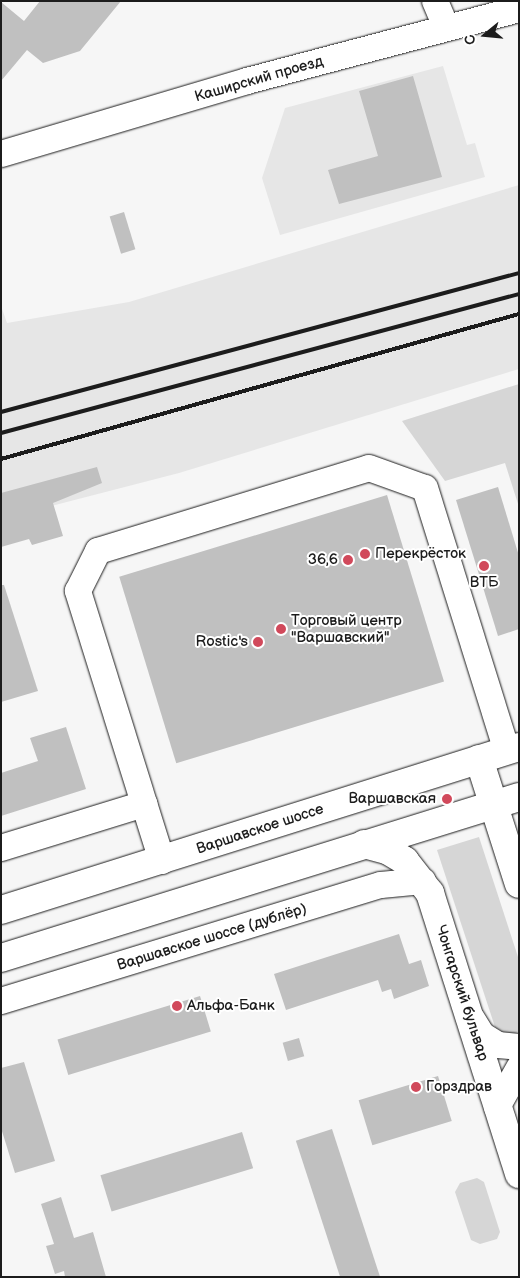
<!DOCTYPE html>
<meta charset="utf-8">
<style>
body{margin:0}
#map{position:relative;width:520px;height:1278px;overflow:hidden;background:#f6f6f6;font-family:"Balsamiq Sans",sans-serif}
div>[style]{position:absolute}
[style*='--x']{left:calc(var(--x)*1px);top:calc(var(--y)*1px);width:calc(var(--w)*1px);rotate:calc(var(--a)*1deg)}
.built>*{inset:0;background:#e6e6e6}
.green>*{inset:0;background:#d6d6d6}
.building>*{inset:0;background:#c0c0c0;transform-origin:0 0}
.roads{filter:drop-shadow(0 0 1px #1c1c1c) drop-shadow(0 0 1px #1c1c1c)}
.minor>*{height:26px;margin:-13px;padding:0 13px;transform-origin:13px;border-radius:13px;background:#fff}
.major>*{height:28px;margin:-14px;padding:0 14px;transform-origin:14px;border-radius:14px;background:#fff}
.rail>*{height:4px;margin:-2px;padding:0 2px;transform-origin:2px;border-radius:2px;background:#1c1c1c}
.dots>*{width:14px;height:14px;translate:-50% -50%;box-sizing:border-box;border:2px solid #fff;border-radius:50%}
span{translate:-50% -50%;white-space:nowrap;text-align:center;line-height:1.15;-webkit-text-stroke:4px #fff;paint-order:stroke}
.street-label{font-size:15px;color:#1c1c1c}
.poi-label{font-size:15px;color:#1c1c1c}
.left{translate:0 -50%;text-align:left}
.right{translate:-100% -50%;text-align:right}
.frame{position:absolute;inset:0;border:2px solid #1c1c1c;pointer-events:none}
.north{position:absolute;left:460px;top:10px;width:50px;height:50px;-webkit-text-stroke:4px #fff;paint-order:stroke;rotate:253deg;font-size:14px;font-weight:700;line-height:20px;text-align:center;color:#1c1c1c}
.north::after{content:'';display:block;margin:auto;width:18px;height:22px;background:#1c1c1c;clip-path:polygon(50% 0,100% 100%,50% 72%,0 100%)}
</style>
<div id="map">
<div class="built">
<div style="clip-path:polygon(443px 66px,467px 145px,475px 143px,485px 177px,280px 235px,262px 178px,285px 108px)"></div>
<div style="clip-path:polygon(519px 185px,519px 369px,179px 473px,1px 519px,1px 306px,7px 323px,129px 302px)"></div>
</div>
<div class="green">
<div style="clip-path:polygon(519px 384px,519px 507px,505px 463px,445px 481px,402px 421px)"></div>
<div style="clip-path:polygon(479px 837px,519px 960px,519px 1031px,515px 1033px,504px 1033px,495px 1027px,437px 850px)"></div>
<div style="clip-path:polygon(477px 1178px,484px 1182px,500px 1232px,497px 1239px,480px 1244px,471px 1240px,455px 1192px,460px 1183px)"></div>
</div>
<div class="building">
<div style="clip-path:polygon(40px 1px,121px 1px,80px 51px,43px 63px,27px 50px,1px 81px,1px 2px,24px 21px)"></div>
<div style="clip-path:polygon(413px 76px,442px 177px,339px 204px,328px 170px,378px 156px,359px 91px)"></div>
<div style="left:124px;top:212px;width:39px;height:15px;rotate:73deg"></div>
<div style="clip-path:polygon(97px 467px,102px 483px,53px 503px,63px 536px,32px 545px,29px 539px,1px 547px,1px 493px)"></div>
<div style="clip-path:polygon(498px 487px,519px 556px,519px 629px,498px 636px,456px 500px)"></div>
<div style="left:387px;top:495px;width:195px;height:280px;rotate:73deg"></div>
<div style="clip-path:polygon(1px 585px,4px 585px,38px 691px,1px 702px)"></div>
<div style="clip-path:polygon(66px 727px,86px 789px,1px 816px,1px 773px,38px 761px,30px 738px)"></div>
<div style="clip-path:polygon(399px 934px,409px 964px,421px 960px,429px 986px,394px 999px,391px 989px,382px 992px,378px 980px,286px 1010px,274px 974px)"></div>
<div style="left:200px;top:996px;width:37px;height:149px;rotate:73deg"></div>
<div style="left:299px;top:1038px;width:19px;height:17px;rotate:74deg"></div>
<div style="clip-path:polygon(24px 1062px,55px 1161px,15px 1173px,1px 1128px,1px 1068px)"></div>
<div style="left:438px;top:1076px;width:47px;height:83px;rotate:73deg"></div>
<div style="left:332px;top:1129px;width:156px;height:38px;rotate:72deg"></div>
<div style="left:242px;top:1132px;width:38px;height:148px;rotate:73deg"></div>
<div style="clip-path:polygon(61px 1197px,74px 1238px,93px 1232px,106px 1277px,65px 1277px,64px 1271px,55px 1274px,46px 1246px,54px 1244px,41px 1204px)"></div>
</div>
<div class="roads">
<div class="minor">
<div style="--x:435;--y:1;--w:28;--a:67"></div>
<div style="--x:1;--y:154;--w:257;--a:-16.5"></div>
<div style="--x:247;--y:81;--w:281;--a:-14.8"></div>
<div style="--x:1;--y:848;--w:150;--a:-17.1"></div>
<div style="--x:162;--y:861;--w:283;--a:-107.3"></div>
<div style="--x:78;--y:591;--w:45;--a:-63.4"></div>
<div style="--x:98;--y:551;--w:283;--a:-17"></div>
<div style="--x:369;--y:468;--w:59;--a:19.7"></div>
<div style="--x:425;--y:488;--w:275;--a:72.7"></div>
<div style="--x:1;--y:1001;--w:397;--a:-17"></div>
<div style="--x:381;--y:885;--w:42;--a:-5.4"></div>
<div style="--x:472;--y:1019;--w:19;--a:58"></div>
<div style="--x:482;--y:1035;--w:19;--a:32"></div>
<div style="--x:498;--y:1045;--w:21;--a:5"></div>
<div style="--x:497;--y:1107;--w:45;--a:-60.6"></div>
</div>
<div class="major">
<div style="--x:479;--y:759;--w:131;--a:72.3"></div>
<div style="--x:364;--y:844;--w:24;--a:15"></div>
<div style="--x:387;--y:850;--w:21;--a:31"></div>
<div style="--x:405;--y:861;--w:41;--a:52"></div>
<div style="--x:430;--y:893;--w:295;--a:72.4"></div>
<div style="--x:1;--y:910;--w:543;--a:-17.47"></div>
<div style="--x:1;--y:958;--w:542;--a:-17.27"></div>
</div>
</div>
<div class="rail">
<div style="--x:1;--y:412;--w:536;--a:-15.02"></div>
<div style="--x:1;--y:433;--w:536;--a:-15.02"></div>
<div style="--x:1;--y:459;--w:538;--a:-15.64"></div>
</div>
<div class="dots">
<div style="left:365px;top:554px;background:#d1495b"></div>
<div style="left:348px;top:560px;background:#d1495b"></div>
<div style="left:484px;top:566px;background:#d1495b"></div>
<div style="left:281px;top:629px;background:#d1495b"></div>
<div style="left:258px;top:642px;background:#d1495b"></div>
<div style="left:447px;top:799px;background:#d1495b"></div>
<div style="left:177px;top:1006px;background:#d1495b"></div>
<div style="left:416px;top:1087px;background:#d1495b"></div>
</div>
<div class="street-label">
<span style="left:259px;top:79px;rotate:-16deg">Каширский проезд</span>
<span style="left:260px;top:829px;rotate:-18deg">Варшавское шоссе</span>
<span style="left:212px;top:937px;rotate:-17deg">Варшавское шоссе (дублёр)</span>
<span style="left:462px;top:993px;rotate:72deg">Чонгарский бульвар</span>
</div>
<div class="poi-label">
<span class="left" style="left:375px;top:554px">Перекрёсток</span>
<span class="right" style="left:338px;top:560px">36,6</span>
<span style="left:484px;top:583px">ВТБ</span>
<span class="left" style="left:291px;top:629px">Торговый центр<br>"Варшавский"</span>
<span class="right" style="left:248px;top:642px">Rostic's</span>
<span class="right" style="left:436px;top:799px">Варшавская</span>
<span class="left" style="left:187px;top:1006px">Альфа-Банк</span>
<span class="left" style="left:426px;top:1087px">Горздрав</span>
</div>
<div class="frame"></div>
<div class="north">С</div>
</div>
